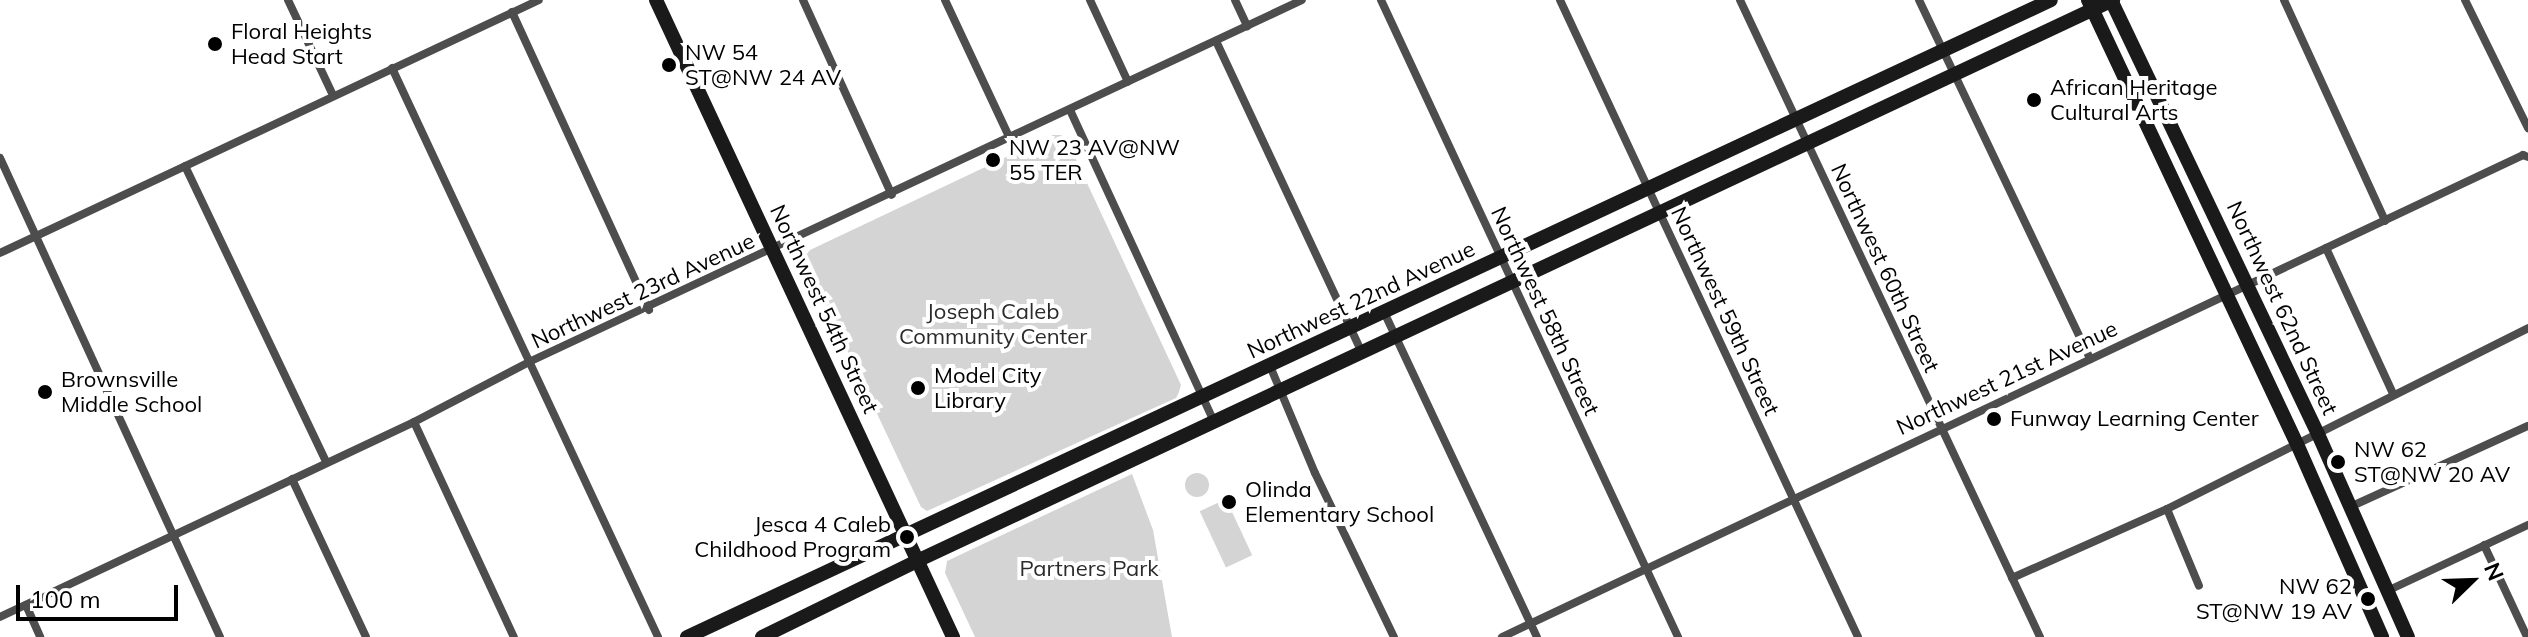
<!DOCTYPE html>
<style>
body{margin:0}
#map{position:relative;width:2528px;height:637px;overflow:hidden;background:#fff;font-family:Mulish,sans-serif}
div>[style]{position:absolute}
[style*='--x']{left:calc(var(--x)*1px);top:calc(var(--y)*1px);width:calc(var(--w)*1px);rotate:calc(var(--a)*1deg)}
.green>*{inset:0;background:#d4d4d4;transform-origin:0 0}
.round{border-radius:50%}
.street>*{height:8px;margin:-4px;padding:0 4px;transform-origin:4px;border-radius:4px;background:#4d4d4d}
.secondary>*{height:14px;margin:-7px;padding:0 7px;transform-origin:7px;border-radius:7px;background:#1a1a1a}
.dots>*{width:22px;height:22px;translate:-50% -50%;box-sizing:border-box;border:4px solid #fff;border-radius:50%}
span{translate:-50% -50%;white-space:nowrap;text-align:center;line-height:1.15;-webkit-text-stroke:8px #fff;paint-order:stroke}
.poi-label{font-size:22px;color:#000}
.left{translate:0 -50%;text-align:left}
.right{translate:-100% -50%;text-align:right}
.street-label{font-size:22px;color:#000}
.park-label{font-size:22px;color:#2b2b2b}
.north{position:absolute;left:2432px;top:541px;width:80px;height:80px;-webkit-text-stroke:6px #fff;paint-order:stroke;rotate:67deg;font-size:22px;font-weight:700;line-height:32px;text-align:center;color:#000}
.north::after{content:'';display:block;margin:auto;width:28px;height:36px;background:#000;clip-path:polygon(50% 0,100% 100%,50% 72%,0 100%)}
.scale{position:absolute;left:16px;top:585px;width:162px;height:36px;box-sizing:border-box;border:4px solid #000;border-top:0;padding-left:10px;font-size:24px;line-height:28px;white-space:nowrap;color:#000;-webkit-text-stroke:6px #fff;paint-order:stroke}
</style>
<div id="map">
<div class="green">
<div style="clip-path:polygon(1053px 135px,1061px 135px,1067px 140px,1181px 385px,1179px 392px,1176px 398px,927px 511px,921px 507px,806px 263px,806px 255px,810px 250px)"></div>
<div class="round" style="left:1185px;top:473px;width:24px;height:24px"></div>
<div style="clip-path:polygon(1132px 474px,1153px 530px,1172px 637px,975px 637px,945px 573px,947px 561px)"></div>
<div style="left:1226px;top:499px;width:62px;height:29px;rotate:65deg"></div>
</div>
<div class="street">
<div style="--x:288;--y:0;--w:105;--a:64.7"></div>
<div style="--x:803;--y:0;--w:214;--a:65.5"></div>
<div style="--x:945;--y:0;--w:153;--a:64.9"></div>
<div style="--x:1090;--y:0;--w:90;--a:65.1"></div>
<div style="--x:1235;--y:0;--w:29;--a:65"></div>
<div style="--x:1381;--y:0;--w:703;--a:65"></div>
<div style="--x:1560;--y:0;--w:703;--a:64.93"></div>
<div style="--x:1740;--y:0;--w:704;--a:64.78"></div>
<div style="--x:1919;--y:0;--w:398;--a:64.5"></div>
<div style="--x:2284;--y:0;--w:243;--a:65.4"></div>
<div style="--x:2465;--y:0;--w:143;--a:63.8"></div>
<div style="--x:512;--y:12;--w:328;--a:65.3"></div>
<div style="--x:1216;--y:41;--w:344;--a:64.9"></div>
<div style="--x:392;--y:68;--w:628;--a:64.94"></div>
<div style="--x:1070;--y:110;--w:343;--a:65.2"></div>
<div style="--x:0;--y:158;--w:527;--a:65.33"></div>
<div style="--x:185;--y:166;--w:328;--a:64.5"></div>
<div style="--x:2326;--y:248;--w:161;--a:65.3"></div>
<div style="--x:0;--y:253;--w:595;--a:-25.14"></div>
<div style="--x:1384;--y:312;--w:359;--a:64.8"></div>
<div style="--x:1270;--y:366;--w:116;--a:67.2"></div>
<div style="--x:1315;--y:473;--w:182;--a:64.3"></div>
<div style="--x:414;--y:422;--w:237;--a:65.1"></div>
<div style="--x:292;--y:479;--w:174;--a:64.9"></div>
<div style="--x:2350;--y:507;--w:196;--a:-24.5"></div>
<div style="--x:2167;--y:509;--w:83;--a:67.4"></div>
<div style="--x:2484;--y:545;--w:102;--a:64.9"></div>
<div style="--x:2012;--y:578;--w:170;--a:-24"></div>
<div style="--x:2167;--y:509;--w:404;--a:-26.6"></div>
<div style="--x:2387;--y:591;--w:156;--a:-25.1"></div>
<div style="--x:26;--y:605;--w:35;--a:66"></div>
<div style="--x:0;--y:617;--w:458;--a:-25.2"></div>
<div style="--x:414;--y:422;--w:132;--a:-27.5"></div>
<div style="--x:531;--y:361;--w:851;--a:-25.09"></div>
<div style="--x:1502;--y:637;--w:1129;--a:-25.27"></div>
<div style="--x:2523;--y:155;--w:5;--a:22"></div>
</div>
<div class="secondary">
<div style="--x:656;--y:0;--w:703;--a:65"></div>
<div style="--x:2088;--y:0;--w:491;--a:64.8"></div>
<div style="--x:2297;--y:444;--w:211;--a:66.2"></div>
<div style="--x:2111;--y:0;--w:481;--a:64.5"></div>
<div style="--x:2318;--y:434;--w:222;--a:66.1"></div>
<div style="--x:687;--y:637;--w:1505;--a:-25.03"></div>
<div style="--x:762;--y:637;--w:175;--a:-26.1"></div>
<div style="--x:919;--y:560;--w:1319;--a:-25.13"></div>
</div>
<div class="dots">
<div style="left:215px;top:44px;background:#000"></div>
<div style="left:669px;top:65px;background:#000"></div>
<div style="left:2034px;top:100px;background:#000"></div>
<div style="left:993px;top:160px;background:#000"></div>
<div style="left:918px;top:388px;background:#000"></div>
<div style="left:45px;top:392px;background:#000"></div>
<div style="left:1994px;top:419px;background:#000"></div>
<div style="left:2338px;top:462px;background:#000"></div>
<div style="left:1229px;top:502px;background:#000"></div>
<div style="left:907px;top:537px;background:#000"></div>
<div style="left:2368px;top:599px;background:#000"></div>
</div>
<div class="poi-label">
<span class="left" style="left:231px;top:44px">Floral Heights<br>Head Start</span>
<span class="left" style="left:685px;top:65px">NW 54<br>ST@NW 24 AV</span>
<span class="left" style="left:2050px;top:100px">African Heritage<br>Cultural Arts</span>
<span class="left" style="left:1009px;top:160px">NW 23 AV@NW<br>55 TER</span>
<span class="left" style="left:934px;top:388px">Model City<br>Library</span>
<span class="left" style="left:61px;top:392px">Brownsville<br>Middle School</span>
<span class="left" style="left:2010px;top:419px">Funway Learning Center</span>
<span class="left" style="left:2354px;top:462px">NW 62<br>ST@NW 20 AV</span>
<span class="left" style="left:1245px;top:502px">Olinda<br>Elementary School</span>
<span class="right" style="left:891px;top:537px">Jesca 4 Caleb<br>Childhood Program</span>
<span class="right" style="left:2352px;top:599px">NW 62<br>ST@NW 19 AV</span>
</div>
<div class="street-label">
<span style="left:1885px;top:268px;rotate:65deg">Northwest 60th Street</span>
<span style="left:643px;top:291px;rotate:-25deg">Northwest 23rd Avenue</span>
<span style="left:1361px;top:300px;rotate:-25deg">Northwest 22nd Avenue</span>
<span style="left:2282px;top:308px;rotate:65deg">Northwest 62nd Street</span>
<span style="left:824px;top:309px;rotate:65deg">Northwest 54th Street</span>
<span style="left:1545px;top:311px;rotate:65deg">Northwest 58th Street</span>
<span style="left:1725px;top:311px;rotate:65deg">Northwest 59th Street</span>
<span style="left:2007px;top:378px;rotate:-25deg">Northwest 21st Avenue</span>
</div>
<div class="park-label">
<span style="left:993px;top:324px">Joseph Caleb<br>Community Center</span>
<span style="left:1089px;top:569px">Partners Park</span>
</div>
<div class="north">N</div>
<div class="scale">100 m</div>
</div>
